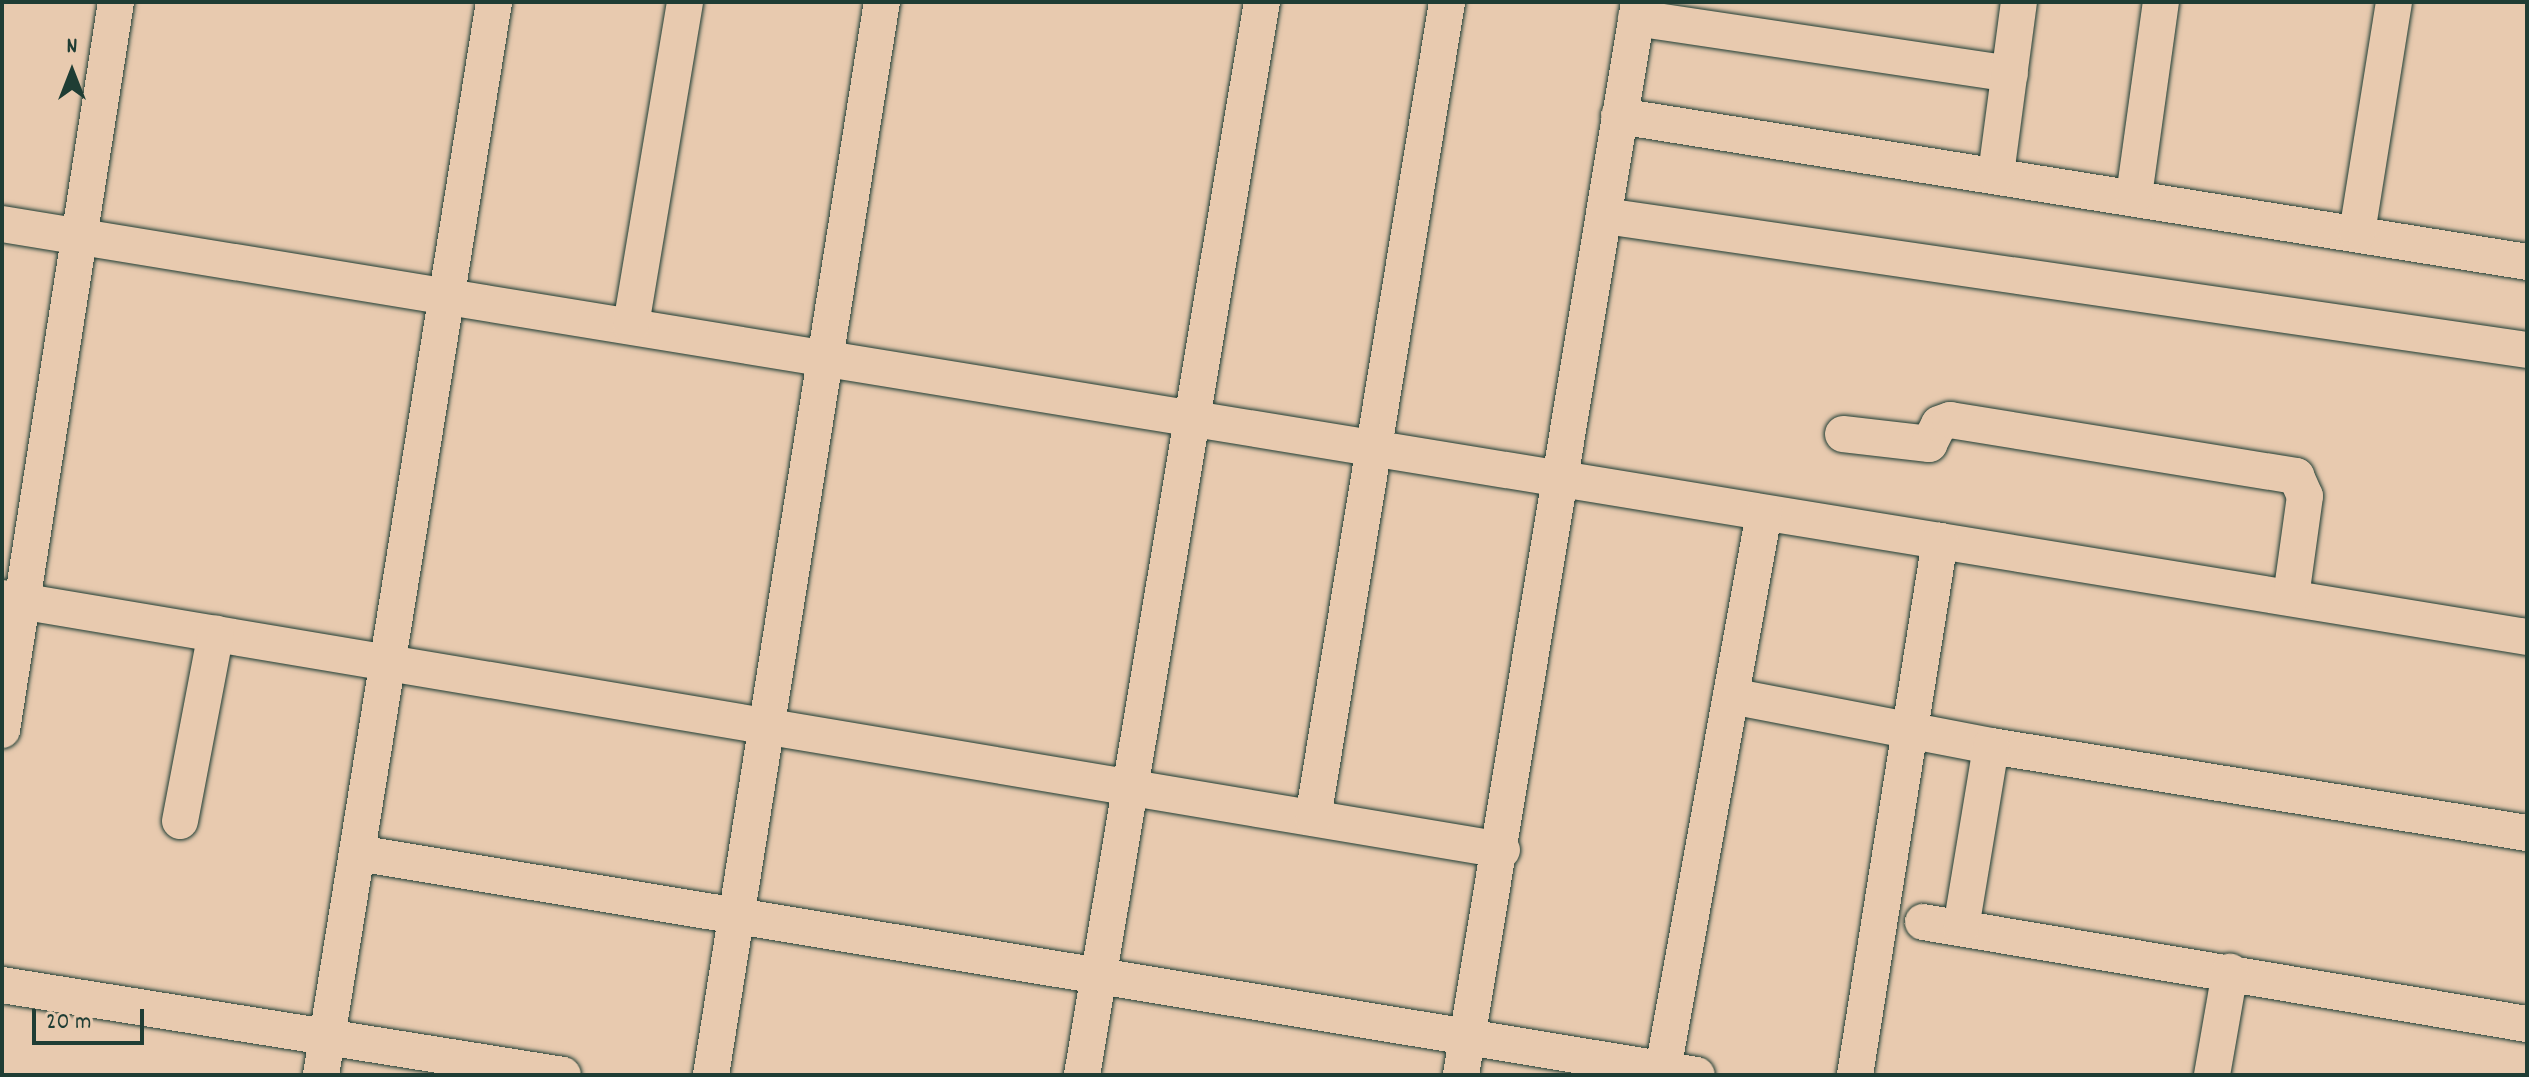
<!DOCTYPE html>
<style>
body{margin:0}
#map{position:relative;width:2529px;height:1077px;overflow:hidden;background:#e8caaf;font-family:Dekko,sans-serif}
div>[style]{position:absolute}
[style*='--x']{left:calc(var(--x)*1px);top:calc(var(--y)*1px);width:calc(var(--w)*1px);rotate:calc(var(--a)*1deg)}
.roads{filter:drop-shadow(0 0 2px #1f3d34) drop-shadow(0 0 2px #1f3d34)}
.minor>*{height:36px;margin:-18px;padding:0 18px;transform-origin:18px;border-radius:18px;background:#e8caaf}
span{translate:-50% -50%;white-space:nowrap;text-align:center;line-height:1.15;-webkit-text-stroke:6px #e8caaf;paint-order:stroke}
.frame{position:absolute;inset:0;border:4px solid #1f3d34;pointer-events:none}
.north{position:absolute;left:32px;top:32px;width:80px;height:80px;-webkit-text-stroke:6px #e8caaf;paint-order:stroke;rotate:0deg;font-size:22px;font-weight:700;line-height:32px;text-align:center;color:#1f3d34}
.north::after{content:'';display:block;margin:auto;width:28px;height:36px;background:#1f3d34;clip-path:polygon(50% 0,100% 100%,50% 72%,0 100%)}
.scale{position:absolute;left:32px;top:1009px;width:112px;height:36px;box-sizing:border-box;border:4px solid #1f3d34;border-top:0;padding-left:10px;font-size:24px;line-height:28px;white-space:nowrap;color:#1f3d34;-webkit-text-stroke:6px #e8caaf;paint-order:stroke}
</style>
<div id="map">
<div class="roads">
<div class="minor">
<div style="--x:1636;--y:18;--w:378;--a:8.5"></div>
<div style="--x:1619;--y:116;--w:920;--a:9.13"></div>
<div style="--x:1996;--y:174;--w:174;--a:-82.4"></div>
<div style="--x:2134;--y:196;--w:196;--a:-82.1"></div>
<div style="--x:1605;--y:216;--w:932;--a:8.27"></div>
<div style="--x:2;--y:224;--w:2559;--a:9.29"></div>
<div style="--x:2357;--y:233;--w:234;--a:-80.9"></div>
<div style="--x:631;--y:325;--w:327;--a:-80.5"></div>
<div style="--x:1843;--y:434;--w:87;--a:6.6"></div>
<div style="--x:1929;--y:444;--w:22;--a:-63"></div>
<div style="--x:1939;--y:424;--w:12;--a:-20"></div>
<div style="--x:1950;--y:420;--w:351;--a:9.2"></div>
<div style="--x:2296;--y:476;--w:22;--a:66"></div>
<div style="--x:2305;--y:496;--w:102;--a:97.9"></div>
<div style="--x:2;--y:598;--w:1521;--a:9.54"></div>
<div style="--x:1731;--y:696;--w:265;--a:10.9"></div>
<div style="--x:1991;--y:746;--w:543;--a:9.22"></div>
<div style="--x:2;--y:730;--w:737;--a:-81.1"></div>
<div style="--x:1313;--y:818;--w:827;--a:-80.67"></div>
<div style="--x:180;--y:821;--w:191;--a:-79.2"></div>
<div style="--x:357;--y:853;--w:1358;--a:9.41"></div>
<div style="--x:1923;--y:922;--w:613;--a:9.59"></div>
<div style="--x:1961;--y:928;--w:184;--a:-80.6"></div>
<div style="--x:2;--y:985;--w:568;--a:9.11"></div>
<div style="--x:321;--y:1075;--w:1087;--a:-80.84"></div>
<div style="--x:711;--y:1075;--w:1087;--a:-80.95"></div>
<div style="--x:1082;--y:1075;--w:1088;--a:-80.48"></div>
<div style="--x:1461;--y:1075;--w:1088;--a:-80.58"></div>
<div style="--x:1662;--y:1075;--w:571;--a:-79.71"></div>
<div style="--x:1855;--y:1075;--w:541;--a:-80.96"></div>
<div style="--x:2212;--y:1075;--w:105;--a:-80.1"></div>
</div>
</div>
<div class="frame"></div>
<div class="north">N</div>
<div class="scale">20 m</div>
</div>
